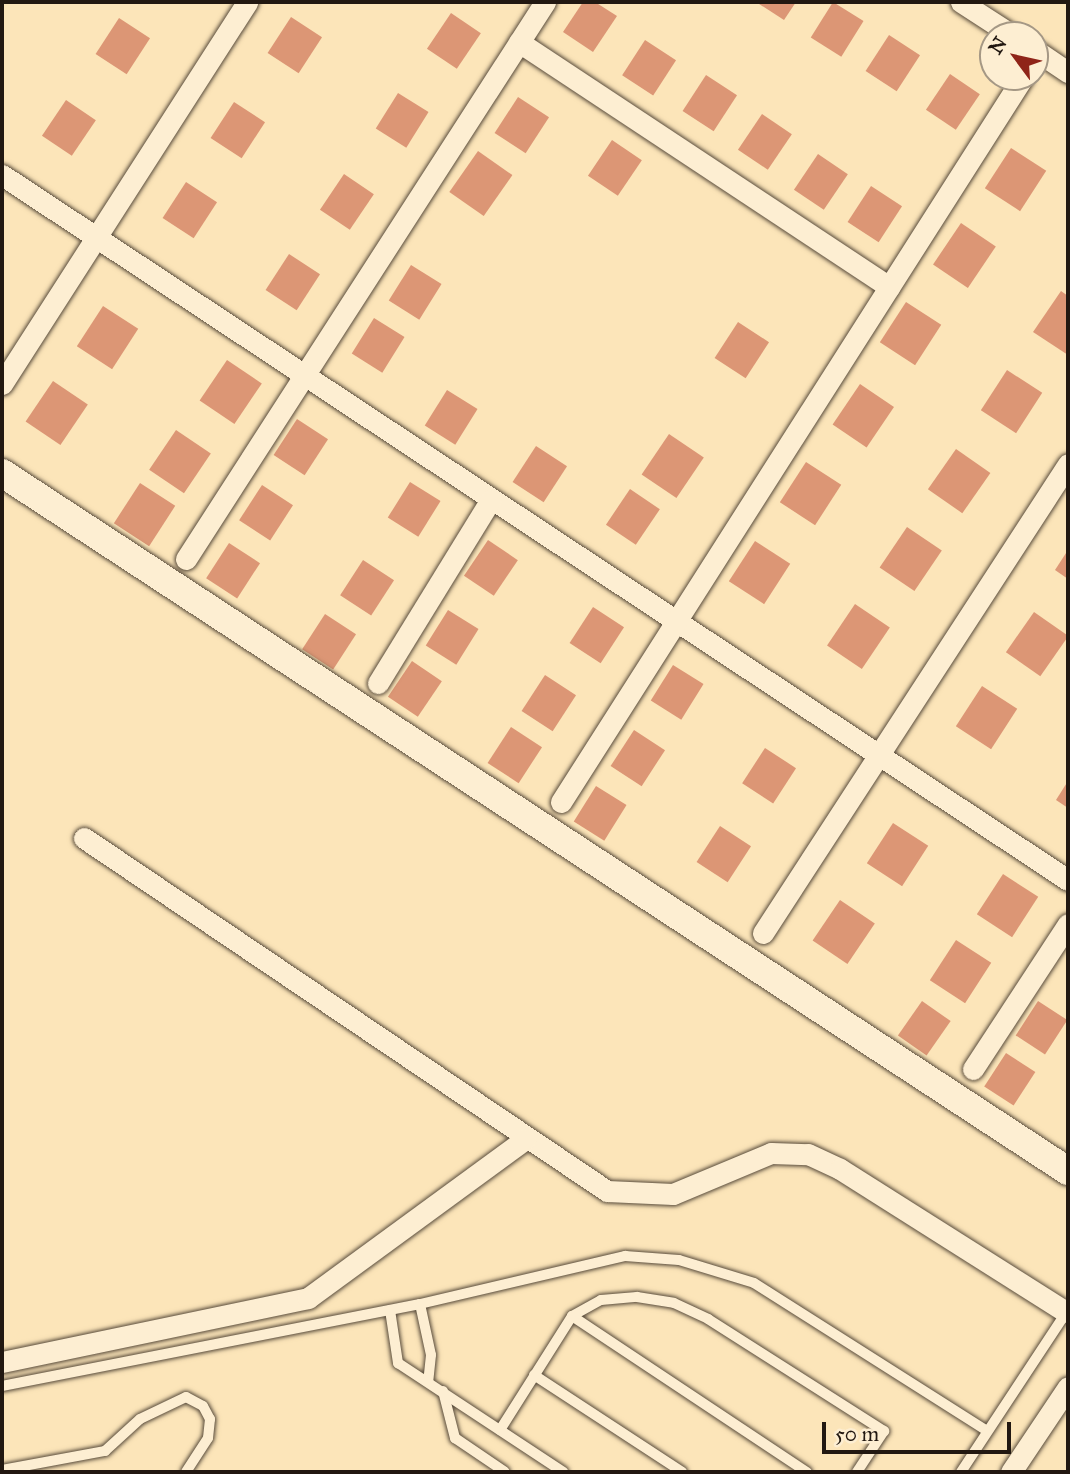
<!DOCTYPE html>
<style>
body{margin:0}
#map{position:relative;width:1070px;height:1474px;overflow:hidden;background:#fce5b9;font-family:"IM FELL Great Primer",serif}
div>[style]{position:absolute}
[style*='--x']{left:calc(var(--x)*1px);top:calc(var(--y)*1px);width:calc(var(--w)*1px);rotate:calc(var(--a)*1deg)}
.building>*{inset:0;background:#dc9675;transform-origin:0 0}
.roads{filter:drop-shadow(0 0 2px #584b3b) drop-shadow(0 0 2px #584b3b)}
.service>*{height:10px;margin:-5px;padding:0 5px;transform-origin:5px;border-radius:5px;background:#fdeed2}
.minor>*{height:21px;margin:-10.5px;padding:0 10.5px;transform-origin:10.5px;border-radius:10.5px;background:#fdeed2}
.tertiary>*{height:28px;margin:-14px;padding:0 14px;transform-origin:14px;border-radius:14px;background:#fdeed2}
span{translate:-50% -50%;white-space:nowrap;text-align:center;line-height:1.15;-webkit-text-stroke:6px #fdeed2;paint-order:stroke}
.frame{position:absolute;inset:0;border:4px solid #221811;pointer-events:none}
.north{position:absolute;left:979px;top:21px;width:70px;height:70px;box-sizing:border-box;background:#fdeed2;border:2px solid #a59885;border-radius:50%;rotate:303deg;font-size:19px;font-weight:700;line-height:28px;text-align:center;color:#221811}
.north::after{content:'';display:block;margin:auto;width:24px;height:32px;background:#8f2418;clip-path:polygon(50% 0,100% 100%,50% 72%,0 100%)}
.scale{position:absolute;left:822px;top:1422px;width:189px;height:32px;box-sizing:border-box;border:4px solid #221811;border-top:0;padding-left:9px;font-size:21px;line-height:24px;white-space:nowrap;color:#221811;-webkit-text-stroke:5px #fdeed2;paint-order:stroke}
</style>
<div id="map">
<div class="building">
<div style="clip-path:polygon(583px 2px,595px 2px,617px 16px,593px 52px,563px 32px)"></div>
<div style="clip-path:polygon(756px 2px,796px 2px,784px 20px)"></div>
<div style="left:833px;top:2px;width:36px;height:42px;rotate:32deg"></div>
<div style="left:451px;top:13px;width:36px;height:43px;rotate:34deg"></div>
<div style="left:291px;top:17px;width:37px;height:43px;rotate:33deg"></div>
<div style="left:119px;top:18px;width:37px;height:43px;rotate:33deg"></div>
<div style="left:889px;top:35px;width:37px;height:43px;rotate:33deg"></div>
<div style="left:645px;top:40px;width:37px;height:42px;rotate:33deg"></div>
<div style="left:950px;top:74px;width:36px;height:43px;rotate:34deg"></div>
<div style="left:706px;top:75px;width:37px;height:43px;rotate:33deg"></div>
<div style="left:398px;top:93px;width:36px;height:42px;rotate:32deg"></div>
<div style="left:518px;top:97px;width:37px;height:43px;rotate:33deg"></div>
<div style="left:66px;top:100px;width:36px;height:43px;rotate:34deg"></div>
<div style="left:234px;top:102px;width:37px;height:43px;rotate:33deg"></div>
<div style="left:762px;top:114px;width:36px;height:43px;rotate:34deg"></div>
<div style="left:612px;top:140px;width:36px;height:43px;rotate:34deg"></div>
<div style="left:1011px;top:148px;width:42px;height:48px;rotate:33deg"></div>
<div style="left:478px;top:151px;width:42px;height:50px;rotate:35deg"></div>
<div style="left:818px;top:154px;width:36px;height:43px;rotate:34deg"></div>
<div style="left:344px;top:174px;width:36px;height:43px;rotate:34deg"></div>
<div style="left:186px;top:182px;width:37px;height:43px;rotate:33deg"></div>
<div style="left:871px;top:186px;width:37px;height:43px;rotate:33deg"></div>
<div style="left:961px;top:223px;width:42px;height:50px;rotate:34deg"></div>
<div style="left:289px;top:254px;width:37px;height:43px;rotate:33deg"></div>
<div style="left:411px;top:265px;width:36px;height:42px;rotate:32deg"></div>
<div style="clip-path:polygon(1061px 291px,1068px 296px,1068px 355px,1033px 332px)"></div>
<div style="left:906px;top:302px;width:42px;height:48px;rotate:33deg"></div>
<div style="left:103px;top:306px;width:42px;height:48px;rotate:33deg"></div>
<div style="left:374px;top:318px;width:36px;height:42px;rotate:32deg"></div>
<div style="left:738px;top:322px;width:37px;height:43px;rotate:33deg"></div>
<div style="left:227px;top:360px;width:42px;height:49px;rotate:34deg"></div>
<div style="left:1007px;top:370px;width:42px;height:48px;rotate:33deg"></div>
<div style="left:53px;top:381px;width:42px;height:49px;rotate:34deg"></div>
<div style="left:860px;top:384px;width:41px;height:49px;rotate:34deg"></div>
<div style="left:447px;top:390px;width:36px;height:42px;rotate:32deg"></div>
<div style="left:297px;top:419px;width:37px;height:43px;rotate:33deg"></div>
<div style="left:176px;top:430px;width:42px;height:48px;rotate:34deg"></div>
<div style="left:669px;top:434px;width:42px;height:49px;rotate:34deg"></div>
<div style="left:536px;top:446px;width:37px;height:43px;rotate:33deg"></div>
<div style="left:956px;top:449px;width:42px;height:49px;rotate:35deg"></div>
<div style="left:806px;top:462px;width:42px;height:48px;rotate:33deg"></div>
<div style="left:410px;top:482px;width:36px;height:42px;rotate:32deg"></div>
<div style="left:140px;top:483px;width:42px;height:48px;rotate:33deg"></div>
<div style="left:262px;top:485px;width:37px;height:42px;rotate:33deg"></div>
<div style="left:630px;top:489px;width:36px;height:43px;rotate:34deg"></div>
<div style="left:907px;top:527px;width:42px;height:49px;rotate:34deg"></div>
<div style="left:488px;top:540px;width:36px;height:43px;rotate:34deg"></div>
<div style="left:755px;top:541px;width:42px;height:48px;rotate:33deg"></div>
<div style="left:229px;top:543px;width:37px;height:42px;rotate:33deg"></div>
<div style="clip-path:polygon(1068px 550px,1068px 579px,1055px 570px)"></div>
<div style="left:363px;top:560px;width:37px;height:42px;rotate:33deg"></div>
<div style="left:855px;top:604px;width:42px;height:50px;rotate:34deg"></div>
<div style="left:593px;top:607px;width:37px;height:43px;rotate:33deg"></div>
<div style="left:448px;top:610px;width:36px;height:42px;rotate:32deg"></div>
<div style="left:1034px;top:612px;width:42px;height:49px;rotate:35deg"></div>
<div style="left:325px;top:614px;width:37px;height:42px;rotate:33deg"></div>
<div style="left:412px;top:661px;width:36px;height:43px;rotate:34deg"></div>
<div style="left:673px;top:665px;width:36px;height:42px;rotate:32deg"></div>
<div style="left:545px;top:675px;width:37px;height:43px;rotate:33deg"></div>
<div style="left:982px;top:686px;width:42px;height:48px;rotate:33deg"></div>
<div style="left:511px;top:727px;width:37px;height:43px;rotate:33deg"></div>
<div style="left:634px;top:730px;width:37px;height:43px;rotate:33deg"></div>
<div style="left:765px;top:748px;width:37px;height:42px;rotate:33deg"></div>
<div style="clip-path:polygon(1068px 781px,1068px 808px,1056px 800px)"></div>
<div style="left:596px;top:786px;width:36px;height:42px;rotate:32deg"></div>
<div style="left:893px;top:823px;width:42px;height:48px;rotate:33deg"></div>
<div style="left:720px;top:826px;width:37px;height:43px;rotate:33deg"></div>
<div style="left:1003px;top:874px;width:42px;height:48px;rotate:33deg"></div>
<div style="left:840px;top:900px;width:42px;height:49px;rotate:34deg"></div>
<div style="left:956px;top:940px;width:42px;height:48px;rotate:33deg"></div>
<div style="left:922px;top:1001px;width:35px;height:42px;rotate:35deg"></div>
<div style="left:1038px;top:1001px;width:35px;height:41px;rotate:33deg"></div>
<div style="left:1006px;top:1053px;width:35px;height:40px;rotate:33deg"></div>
</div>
<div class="roads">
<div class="service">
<div style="--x:420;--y:1304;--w:52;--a:77.8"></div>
<div style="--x:431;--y:1355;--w:27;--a:96"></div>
<div style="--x:390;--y:1310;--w:54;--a:81.4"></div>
<div style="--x:398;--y:1363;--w:198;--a:33.4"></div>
<div style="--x:572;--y:1316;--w:282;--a:33.6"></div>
<div style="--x:534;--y:1375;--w:177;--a:33.2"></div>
<div style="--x:2;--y:1386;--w:426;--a:-11.1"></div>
<div style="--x:420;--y:1304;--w:211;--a:-13.2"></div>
<div style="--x:625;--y:1256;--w:54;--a:4.2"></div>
<div style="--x:679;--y:1260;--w:78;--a:17"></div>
<div style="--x:754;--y:1283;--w:276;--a:32.4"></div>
<div style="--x:443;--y:1391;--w:49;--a:75.7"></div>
<div style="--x:455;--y:1438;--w:60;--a:34.2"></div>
<div style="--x:500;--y:1430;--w:135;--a:-57.7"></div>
<div style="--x:572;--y:1316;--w:33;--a:-29"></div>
<div style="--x:601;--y:1300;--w:36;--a:-5"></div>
<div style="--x:637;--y:1297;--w:37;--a:9"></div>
<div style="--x:674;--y:1303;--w:38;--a:25"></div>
<div style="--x:708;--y:1319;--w:209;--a:32.5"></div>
<div style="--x:884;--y:1431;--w:49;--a:123.4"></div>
<div style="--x:2;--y:1470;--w:105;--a:-10.5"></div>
<div style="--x:105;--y:1451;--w:47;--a:-42.4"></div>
<div style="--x:140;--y:1419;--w:51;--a:-25.6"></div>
<div style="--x:186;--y:1397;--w:19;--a:28"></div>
<div style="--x:203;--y:1406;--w:15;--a:62"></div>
<div style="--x:210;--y:1419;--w:19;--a:96"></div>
<div style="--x:208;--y:1438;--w:40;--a:122.9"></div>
<div style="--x:961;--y:1472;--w:193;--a:-56.6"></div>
</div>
<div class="minor">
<div style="--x:961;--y:2;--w:61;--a:32.9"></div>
<div style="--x:519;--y:42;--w:444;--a:33.5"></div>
<div style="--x:1035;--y:50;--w:40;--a:34"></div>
<div style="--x:2;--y:175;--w:1278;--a:33.48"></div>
<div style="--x:2;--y:384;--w:454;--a:-57.3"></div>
<div style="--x:186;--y:559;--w:663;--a:-57.2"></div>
<div style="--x:378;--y:683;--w:214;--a:-58.4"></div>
<div style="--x:561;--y:802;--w:860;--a:-57.49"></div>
<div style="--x:84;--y:838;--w:631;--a:34.02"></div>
<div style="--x:607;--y:1191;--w:66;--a:2.6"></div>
<div style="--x:673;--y:1194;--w:106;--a:-22.7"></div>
<div style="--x:771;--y:1153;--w:37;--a:2"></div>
<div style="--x:808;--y:1154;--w:35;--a:25"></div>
<div style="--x:840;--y:1169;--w:267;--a:32.3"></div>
<div style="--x:763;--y:933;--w:559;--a:-56.96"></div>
<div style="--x:973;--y:1069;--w:173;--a:-56.8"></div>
<div style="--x:2;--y:1362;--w:313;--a:-11.8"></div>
<div style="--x:308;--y:1298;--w:269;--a:-36.2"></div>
<div style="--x:1011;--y:1472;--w:102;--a:-56.2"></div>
</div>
<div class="tertiary">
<div style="--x:2;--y:473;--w:1274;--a:33.22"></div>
</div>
</div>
<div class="frame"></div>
<div class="north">N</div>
<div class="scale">50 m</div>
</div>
